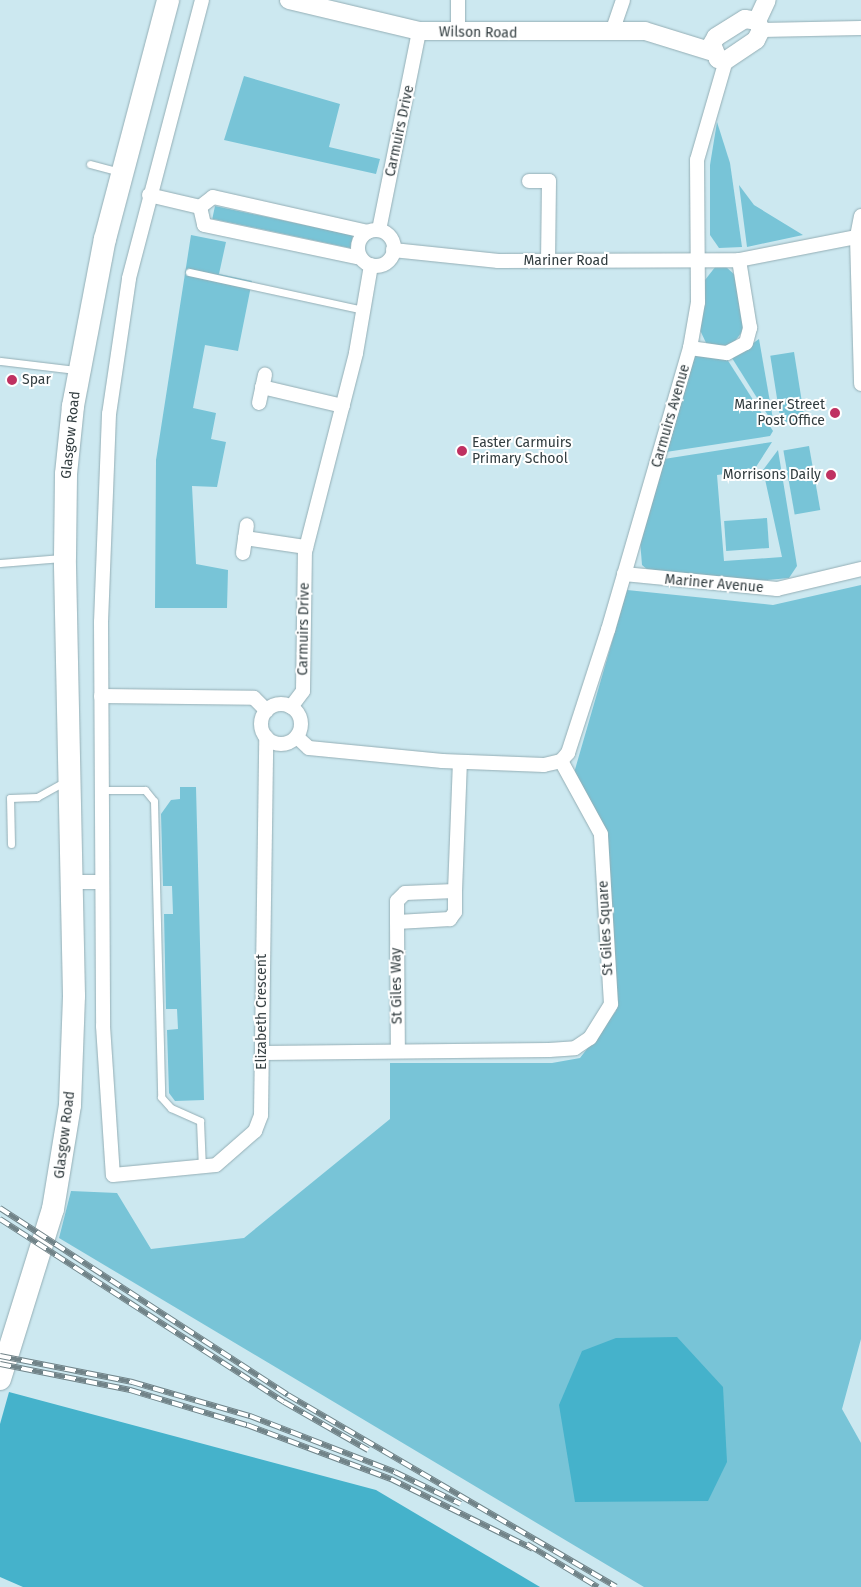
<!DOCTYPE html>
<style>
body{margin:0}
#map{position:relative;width:861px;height:1587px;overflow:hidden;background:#cce8f0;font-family:"Fira Sans",sans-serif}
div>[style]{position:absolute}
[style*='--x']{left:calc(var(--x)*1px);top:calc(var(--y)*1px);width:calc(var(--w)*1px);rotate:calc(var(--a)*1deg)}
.green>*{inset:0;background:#78c4d7;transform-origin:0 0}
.forest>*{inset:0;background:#45b2cb}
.roads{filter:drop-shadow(0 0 1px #94aeb5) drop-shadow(0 0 1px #94aeb5)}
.service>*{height:7px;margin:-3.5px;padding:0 3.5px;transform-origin:3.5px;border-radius:3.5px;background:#fff}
.minor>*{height:14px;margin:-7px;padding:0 7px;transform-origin:7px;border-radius:7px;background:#fff}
.minor>.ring{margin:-7px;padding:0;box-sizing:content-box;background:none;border:14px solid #fff;border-radius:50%}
.tertiary>*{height:18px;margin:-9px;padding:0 9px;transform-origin:9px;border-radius:9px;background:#fff}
.primary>*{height:22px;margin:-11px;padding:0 11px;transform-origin:11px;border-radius:11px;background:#fff}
.rail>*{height:5.5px;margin-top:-2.75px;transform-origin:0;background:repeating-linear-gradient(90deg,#fff 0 11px,#718388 0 22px);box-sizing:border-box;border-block:1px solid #718388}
.dots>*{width:14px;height:14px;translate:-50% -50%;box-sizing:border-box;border:2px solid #fff;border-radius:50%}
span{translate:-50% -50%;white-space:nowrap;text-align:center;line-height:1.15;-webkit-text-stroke:4px #fff;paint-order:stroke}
.street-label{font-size:14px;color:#313c3f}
.poi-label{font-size:14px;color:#313c3f}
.left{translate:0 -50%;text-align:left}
.right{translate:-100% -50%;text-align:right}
</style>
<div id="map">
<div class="green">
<div style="clip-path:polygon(244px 76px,340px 104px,329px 147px,380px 159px,376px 174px,224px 140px)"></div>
<div style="clip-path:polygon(717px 122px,730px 163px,742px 247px,719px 248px,710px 235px,710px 165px)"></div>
<div style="clip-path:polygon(739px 185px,754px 205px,803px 235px,747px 247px)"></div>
<div style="left:215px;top:206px;width:141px;height:13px;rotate:12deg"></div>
<div style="clip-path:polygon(191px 235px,226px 242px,219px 274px,252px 281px,238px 351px,205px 345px,193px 408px,216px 413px,211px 439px,226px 442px,217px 487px,192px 486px,196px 564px,228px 570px,227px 608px,155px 608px,156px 460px)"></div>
<div style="clip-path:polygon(716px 266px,725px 266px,736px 276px,745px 328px,732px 345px,707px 345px,700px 330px,705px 280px)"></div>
<div style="clip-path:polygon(759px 339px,774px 425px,732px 358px)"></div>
<div style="clip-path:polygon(694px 352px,725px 356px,773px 431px,770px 436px,666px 452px)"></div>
<div style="left:794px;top:352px;width:68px;height:24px;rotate:81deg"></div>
<div style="clip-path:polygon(772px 442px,754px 470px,717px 475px,724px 561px,782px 557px,763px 470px,778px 450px,797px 566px,789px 578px,747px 582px,648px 570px,642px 565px,640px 540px,664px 459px)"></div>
<div style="left:809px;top:446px;width:65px;height:26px;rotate:80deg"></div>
<div style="left:767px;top:518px;width:30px;height:43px;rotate:86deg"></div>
<div style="clip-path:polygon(861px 585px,861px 1339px,842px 1409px,861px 1443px,861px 1587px,644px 1587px,59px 1238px,71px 1191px,117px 1193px,151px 1249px,244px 1238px,390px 1119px,390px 1063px,552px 1063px,580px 1058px,616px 1011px,607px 831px,574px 773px,627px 590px,773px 605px)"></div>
<div style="clip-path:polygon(180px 787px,196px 787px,204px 1100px,175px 1101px,169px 1093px,167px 1030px,178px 1029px,177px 1009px,166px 1009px,164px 914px,173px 914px,172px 886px,163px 886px,161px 814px,171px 800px,180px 799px)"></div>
</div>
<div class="forest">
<div style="clip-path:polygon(677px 1337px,723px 1387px,727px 1462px,708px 1501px,575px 1502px,559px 1405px,582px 1351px,616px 1338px)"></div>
<div style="clip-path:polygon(9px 1392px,376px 1490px,540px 1587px,23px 1587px,0 1577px,0 1424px)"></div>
</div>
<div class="roads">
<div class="service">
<div style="--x:90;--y:164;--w:31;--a:15"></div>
<div style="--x:189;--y:272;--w:178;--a:12.3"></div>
<div style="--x:0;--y:361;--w:77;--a:6.8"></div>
<div style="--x:0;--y:563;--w:62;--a:-4.6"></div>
<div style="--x:102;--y:790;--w:43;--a:0"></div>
<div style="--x:145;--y:790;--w:14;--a:51"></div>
<div style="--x:154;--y:801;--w:296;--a:88.6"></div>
<div style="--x:161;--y:1097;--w:15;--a:48"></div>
<div style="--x:171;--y:1108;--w:32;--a:24"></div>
<div style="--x:200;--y:1121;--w:47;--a:87.6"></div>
<div style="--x:11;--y:844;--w:46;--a:-91.2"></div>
<div style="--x:10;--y:798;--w:27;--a:-2"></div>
<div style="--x:37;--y:797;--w:31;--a:-29"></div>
</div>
<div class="minor">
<div style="--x:202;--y:0;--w:288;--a:104.7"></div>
<div style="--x:129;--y:279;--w:136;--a:98.4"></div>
<div style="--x:109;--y:414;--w:208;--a:92.2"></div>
<div style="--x:101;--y:622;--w:404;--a:89.7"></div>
<div style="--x:103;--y:1026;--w:149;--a:86.2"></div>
<div style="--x:113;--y:1175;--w:103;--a:-5.5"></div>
<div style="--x:216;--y:1165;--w:52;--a:-41.1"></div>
<div style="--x:255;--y:1131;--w:17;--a:-69"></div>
<div style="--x:261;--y:1115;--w:378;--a:-89.2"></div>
<div style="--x:761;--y:30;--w:100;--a:-1.1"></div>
<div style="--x:612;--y:32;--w:34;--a:-71"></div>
<div style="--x:458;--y:33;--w:33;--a:-90"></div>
<div style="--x:529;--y:181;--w:20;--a:0"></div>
<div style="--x:549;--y:181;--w:80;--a:90.7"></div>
<div style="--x:149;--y:195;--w:52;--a:13.2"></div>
<div style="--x:200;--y:207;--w:18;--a:77"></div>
<div style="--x:204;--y:225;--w:160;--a:11.9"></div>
<div style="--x:200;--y:207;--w:16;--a:-38"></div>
<div style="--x:213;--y:197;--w:159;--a:12.7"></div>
<div style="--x:861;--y:216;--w:21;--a:101"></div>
<div style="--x:857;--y:237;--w:147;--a:88.4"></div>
<div style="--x:379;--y:230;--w:203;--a:-78.6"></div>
<div class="ring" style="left:358px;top:230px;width:22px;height:22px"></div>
<div style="--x:393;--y:250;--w:106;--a:6"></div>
<div style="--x:498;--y:261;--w:241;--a:-0.2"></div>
<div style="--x:739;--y:260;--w:124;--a:-11.1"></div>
<div style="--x:690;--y:348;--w:37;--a:8"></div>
<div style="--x:727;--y:353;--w:21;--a:-28"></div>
<div style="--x:746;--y:343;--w:16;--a:-75"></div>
<div style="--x:750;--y:328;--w:69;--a:-99.2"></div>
<div style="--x:262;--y:387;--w:83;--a:13.2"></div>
<div style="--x:259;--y:403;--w:29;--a:-78"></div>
<div style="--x:245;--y:538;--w:62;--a:8.4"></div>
<div style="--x:243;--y:553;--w:28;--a:-82"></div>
<div style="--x:624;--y:574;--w:154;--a:5.6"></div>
<div style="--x:777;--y:589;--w:86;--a:-13.4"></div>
<div style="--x:101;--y:696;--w:153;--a:0.7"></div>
<div style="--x:254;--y:698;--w:18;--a:45"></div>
<div class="ring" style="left:261px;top:704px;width:26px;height:26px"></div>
<div style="--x:291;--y:707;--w:20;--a:-53"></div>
<div style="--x:303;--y:691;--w:139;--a:-89.2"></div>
<div style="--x:305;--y:552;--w:205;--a:-75.6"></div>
<div style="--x:356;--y:353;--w:89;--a:-80.3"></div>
<div style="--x:297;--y:737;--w:16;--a:43"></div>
<div style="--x:309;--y:748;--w:134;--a:5.6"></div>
<div style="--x:442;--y:761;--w:102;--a:2.2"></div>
<div style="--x:544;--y:765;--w:17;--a:-13"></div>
<div style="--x:561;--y:761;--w:11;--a:-49"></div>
<div style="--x:568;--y:753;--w:129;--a:-72"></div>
<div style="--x:608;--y:630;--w:294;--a:-73.8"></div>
<div style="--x:690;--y:348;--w:47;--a:-80.1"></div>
<div style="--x:698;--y:302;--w:142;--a:-90.4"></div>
<div style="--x:697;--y:160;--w:104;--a:-73.8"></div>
<div style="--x:72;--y:882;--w:30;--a:0"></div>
<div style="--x:455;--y:891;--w:21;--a:90"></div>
<div style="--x:455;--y:912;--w:9;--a:126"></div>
<div style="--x:450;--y:919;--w:53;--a:176.8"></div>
<div style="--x:397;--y:922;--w:21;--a:-90"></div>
<div style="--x:397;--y:901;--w:11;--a:-45"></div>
<div style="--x:405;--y:893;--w:50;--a:-2.3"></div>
<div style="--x:455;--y:891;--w:129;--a:-87.8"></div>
<div style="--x:397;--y:922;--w:129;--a:89.6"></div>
<div style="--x:262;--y:1053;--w:287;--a:-0.6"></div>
<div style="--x:549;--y:1050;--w:26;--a:-4"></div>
<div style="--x:575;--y:1048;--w:18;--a:-34"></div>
<div style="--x:590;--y:1038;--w:40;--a:-58"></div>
<div style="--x:611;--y:1004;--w:170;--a:-93.4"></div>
<div style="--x:601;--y:834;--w:83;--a:-118.7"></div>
</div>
<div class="tertiary">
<div style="--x:289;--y:0;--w:134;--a:13.4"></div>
<div style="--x:419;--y:31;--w:226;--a:0"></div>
<div style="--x:645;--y:31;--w:71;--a:17.2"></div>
<div style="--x:745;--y:19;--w:12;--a:9"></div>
<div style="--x:757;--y:21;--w:10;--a:66"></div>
<div style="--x:761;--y:30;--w:11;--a:117"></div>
<div style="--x:756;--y:40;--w:36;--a:146"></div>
<div style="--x:726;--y:60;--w:8;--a:-173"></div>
<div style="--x:718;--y:59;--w:16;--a:-112"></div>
<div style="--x:712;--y:44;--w:8;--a:-60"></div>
<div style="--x:716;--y:37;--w:34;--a:-32"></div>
<div style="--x:757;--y:21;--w:23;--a:-65"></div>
</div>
<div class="primary">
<div style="--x:0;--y:1379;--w:178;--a:-72.7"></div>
<div style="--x:53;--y:1209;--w:105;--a:-80.7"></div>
<div style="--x:70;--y:1105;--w:109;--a:-87.9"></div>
<div style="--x:74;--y:996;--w:439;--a:-91.2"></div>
<div style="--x:65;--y:557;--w:83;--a:-89.3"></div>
<div style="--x:66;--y:474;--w:68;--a:-84.1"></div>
<div style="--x:73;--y:406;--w:170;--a:-79.2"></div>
<div style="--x:105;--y:239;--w:247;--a:-75.2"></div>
</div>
</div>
<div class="rail">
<div style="--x:0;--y:1208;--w:343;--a:33"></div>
<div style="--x:288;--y:1395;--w:380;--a:30.3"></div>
<div style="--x:0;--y:1219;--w:338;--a:32.8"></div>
<div style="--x:284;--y:1402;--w:97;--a:29.7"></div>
<div style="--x:0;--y:1356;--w:135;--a:11.1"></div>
<div style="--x:132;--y:1382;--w:123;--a:16.1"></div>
<div style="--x:250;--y:1416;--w:155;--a:21.1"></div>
<div style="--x:395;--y:1472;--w:73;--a:25.9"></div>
<div style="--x:0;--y:1364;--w:133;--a:11.3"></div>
<div style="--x:130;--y:1390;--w:122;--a:16.7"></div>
<div style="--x:247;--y:1425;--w:154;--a:20.6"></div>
<div style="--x:391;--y:1479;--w:158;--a:26.2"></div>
<div style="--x:527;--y:1544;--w:83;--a:31.2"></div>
</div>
<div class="dots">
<div style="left:12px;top:380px;background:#bf3161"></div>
<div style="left:835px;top:413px;background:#bf3161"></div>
<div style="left:462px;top:451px;background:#bf3161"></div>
<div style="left:831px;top:475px;background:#bf3161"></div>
</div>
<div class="street-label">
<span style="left:478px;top:33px;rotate:1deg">Wilson Road</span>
<span style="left:400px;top:131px;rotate:-78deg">Carmuirs Drive</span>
<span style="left:566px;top:261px">Mariner Road</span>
<span style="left:671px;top:416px;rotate:-74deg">Carmuirs Avenue</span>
<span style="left:71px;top:435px;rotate:-84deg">Glasgow Road</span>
<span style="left:714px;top:584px;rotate:5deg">Mariner Avenue</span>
<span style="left:304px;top:629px;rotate:-89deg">Carmuirs Drive</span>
<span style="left:606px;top:928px;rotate:-93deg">St Giles Square</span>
<span style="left:397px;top:986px;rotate:-91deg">St Giles Way</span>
<span style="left:262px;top:1012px;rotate:-90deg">Elizabeth Crescent</span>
<span style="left:65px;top:1135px;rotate:-83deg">Glasgow Road</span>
</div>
<div class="poi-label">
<span class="left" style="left:22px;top:380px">Spar</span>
<span class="right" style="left:825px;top:413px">Mariner Street<br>Post Office</span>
<span class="left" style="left:472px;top:451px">Easter Carmuirs<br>Primary School</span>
<span class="right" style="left:821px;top:475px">Morrisons Daily</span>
</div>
</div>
